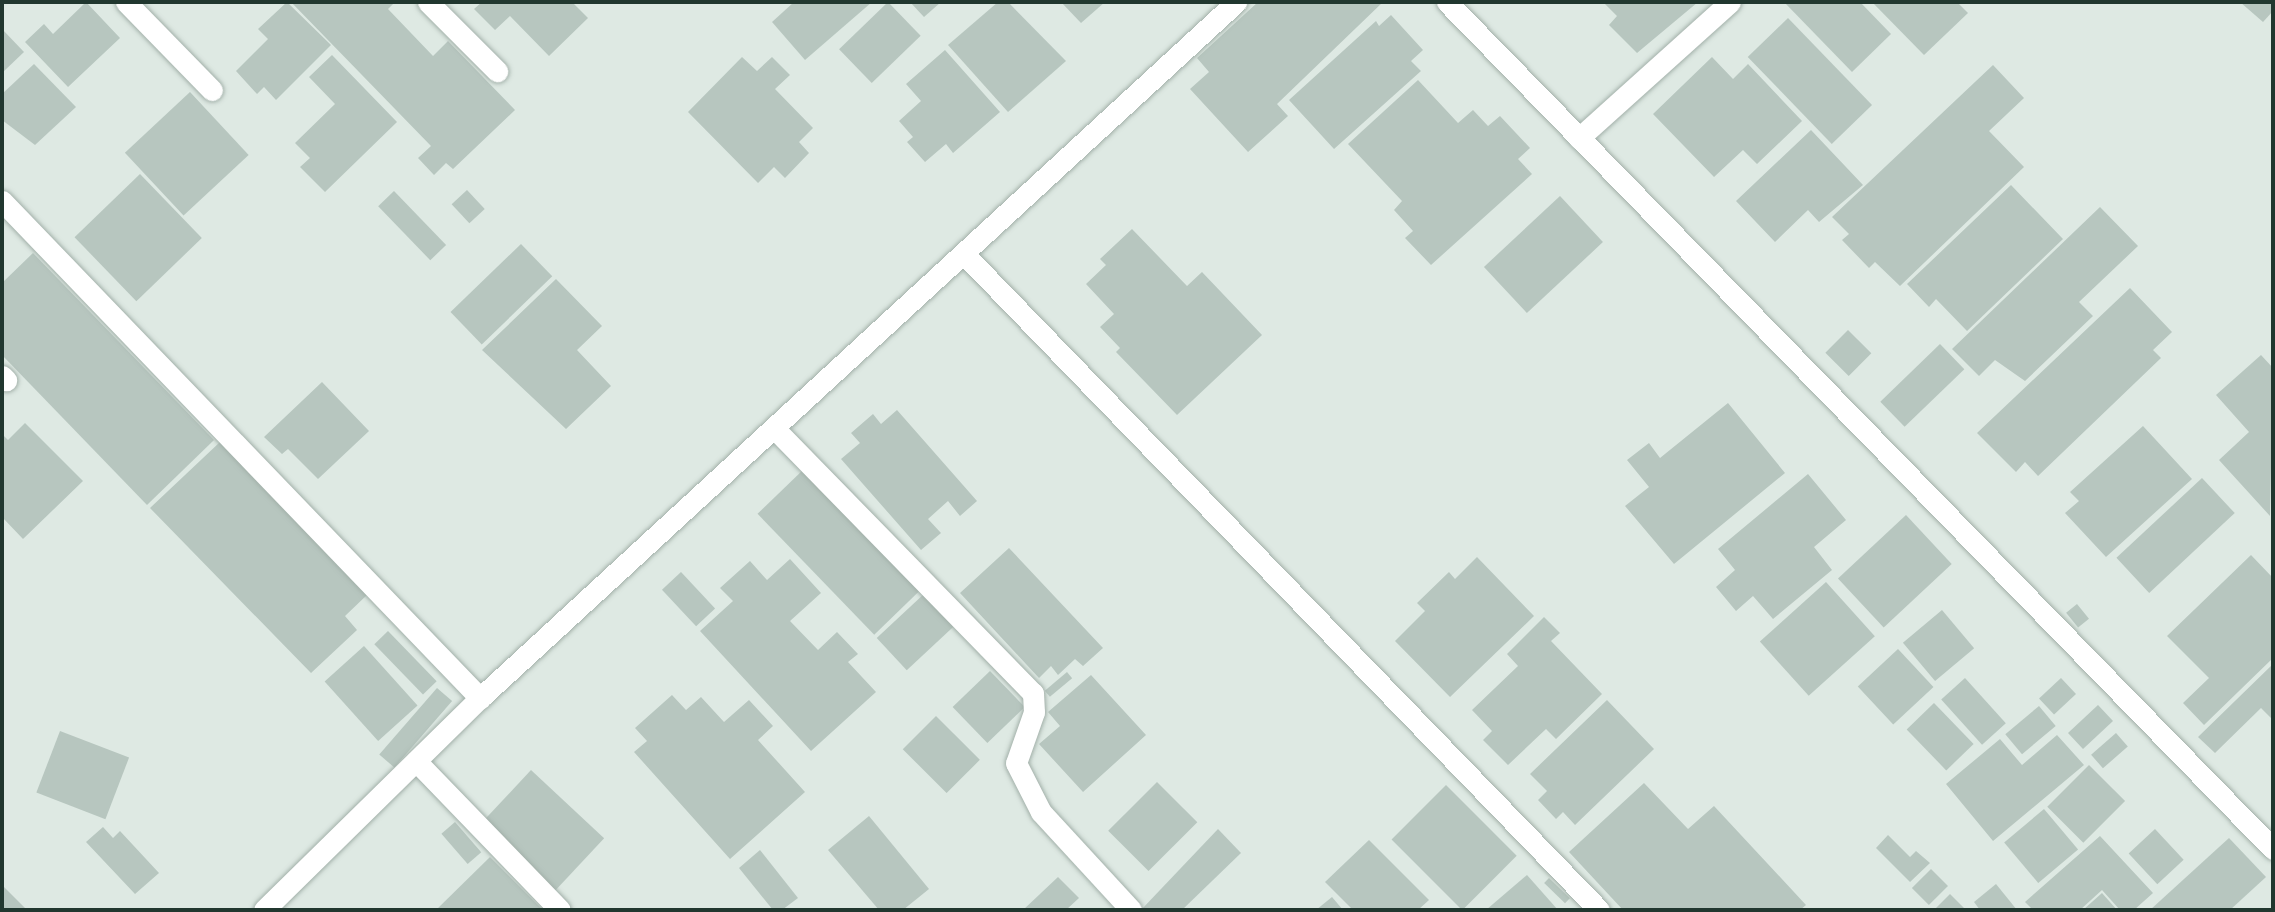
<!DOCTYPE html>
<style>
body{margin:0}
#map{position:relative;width:2275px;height:912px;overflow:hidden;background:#dee9e3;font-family:"IBM Plex Sans",sans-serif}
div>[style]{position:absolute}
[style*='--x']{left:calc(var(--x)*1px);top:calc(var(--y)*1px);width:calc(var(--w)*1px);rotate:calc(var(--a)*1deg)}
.building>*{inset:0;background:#b7c6bf;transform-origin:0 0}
.roads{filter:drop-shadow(0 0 2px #a2b0a9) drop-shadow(0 0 2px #a2b0a9)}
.street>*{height:21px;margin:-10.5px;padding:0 10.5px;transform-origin:10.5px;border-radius:10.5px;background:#fff}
.secondary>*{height:21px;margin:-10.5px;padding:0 10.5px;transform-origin:10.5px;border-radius:10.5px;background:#fff}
span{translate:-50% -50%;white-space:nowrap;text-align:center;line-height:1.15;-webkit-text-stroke:6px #eef6f1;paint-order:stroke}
.frame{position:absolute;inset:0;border:4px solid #21372f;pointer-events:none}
</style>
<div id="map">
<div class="building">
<div style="clip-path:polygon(86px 2px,120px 38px,68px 87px,25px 42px,44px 24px,53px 34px)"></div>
<div style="clip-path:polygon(287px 2px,331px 45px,276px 100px,264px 87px,257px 94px,236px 71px,268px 39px,258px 29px)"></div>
<div style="clip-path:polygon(291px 2px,395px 2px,388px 9px,433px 56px,448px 41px,515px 110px,453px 169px,446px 163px,434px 175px,418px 158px,431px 146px)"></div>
<div style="clip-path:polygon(482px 2px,572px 2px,588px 18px,549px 56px,510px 16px,495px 30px,474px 9px)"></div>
<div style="clip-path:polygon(794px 2px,872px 2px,805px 60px,772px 22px)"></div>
<div style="left:888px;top:2px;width:47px;height:68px;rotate:46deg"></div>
<div style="clip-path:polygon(910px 2px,941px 2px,924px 17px)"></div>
<div style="clip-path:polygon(998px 2px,1008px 2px,1066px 61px,1008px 112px,948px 45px)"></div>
<div style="clip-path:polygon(1061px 2px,1105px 2px,1081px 23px)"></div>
<div style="clip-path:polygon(1258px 2px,1383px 2px,1277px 104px,1288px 116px,1248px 152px,1190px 89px,1209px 72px,1197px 58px)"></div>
<div style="clip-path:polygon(1603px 2px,1698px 2px,1637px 53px,1609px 25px,1617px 16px)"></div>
<div style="clip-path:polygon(1784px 2px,1860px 2px,1891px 34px,1852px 72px)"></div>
<div style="clip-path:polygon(1872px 2px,1957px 2px,1968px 13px,1924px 55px)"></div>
<div style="clip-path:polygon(2240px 2px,2273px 2px,2273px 11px,2263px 22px)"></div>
<div style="clip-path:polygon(1391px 15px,1423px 50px,1411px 61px,1421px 71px,1334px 149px,1289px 100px,1376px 21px,1379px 26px)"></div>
<div style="left:1788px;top:18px;width:121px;height:56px;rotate:46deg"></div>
<div style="clip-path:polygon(2px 29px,24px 52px,2px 73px)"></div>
<div style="clip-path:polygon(945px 50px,1000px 112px,953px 153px,946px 144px,925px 162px,907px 142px,913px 137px,899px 121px,921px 101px,906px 84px)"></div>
<div style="clip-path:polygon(332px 55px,397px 122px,325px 192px,300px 167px,310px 158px,295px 143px,335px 104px,309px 77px)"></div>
<div style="clip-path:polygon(742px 57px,757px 71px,772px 57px,790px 75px,775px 89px,813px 128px,799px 142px,809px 153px,785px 178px,774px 167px,758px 183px,688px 112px)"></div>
<div style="clip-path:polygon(1712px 57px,1733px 79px,1748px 64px,1802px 121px,1757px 164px,1743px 150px,1714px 177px,1653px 114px)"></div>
<div style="clip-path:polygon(34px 64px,76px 107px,35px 145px,2px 120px,2px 94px)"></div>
<div style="clip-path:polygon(1993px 65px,2024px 98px,1989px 131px,2024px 167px,1900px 286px,1875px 262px,1869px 268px,1842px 240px,1849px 234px,1832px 217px)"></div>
<div style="clip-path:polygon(1418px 80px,1458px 123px,1473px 110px,1488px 126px,1500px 116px,1530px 148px,1518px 159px,1532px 174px,1431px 265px,1405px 238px,1413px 231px,1394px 210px,1402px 201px,1348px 144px)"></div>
<div style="left:190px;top:92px;width:86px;height:89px;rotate:47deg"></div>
<div style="clip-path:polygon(1811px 130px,1863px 185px,1819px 222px,1808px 210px,1775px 242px,1736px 201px)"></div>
<div style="left:140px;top:174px;width:89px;height:91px;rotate:46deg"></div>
<div style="clip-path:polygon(2011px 185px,2063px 239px,1967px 331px,1936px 299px,1929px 307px,1907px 284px)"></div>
<div style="left:467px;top:190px;width:26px;height:21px;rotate:47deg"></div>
<div style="left:394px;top:191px;width:75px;height:22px;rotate:46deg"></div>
<div style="left:1560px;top:196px;width:63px;height:104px;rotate:47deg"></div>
<div style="clip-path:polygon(2100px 207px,2138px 246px,2079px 302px,2093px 316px,2025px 381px,1995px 360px,1979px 376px,1952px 349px)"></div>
<div style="clip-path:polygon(1132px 229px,1187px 286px,1202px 272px,1262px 335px,1177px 415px,1116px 352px,1120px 348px,1100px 327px,1114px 314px,1086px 284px,1106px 265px,1100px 259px)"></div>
<div style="left:521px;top:244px;width:45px;height:98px;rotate:46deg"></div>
<div style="clip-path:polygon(33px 253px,214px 440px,147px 505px,2px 355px,2px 283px)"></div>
<div style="clip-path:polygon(556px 279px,602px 326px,577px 350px,611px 386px,566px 429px,482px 350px)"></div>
<div style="clip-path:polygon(2130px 288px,2172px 332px,2153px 350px,2161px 358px,2038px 476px,2025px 462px,2016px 472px,1977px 433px)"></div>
<div style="left:1848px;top:330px;width:33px;height:32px;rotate:45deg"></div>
<div style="left:1940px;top:344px;width:35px;height:83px;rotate:46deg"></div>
<div style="clip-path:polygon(2261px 355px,2273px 368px,2270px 516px,2219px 460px,2249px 432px,2216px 395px)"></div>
<div style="clip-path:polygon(322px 382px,369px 431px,318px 479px,288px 449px,282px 454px,264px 437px)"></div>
<div style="clip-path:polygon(1728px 403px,1785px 473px,1674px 564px,1625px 506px,1649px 487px,1627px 460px,1649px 443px,1660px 458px)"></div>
<div style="clip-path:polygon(897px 410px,977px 501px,960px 516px,948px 501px,928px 519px,941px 533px,921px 550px,841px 459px,860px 443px,851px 433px,873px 414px,881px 424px)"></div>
<div style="clip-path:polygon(25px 423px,83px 481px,23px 539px,2px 517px,2px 434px,8px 440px)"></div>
<div style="clip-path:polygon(2143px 426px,2192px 479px,2106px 557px,2065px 513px,2079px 501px,2070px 492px)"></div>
<div style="clip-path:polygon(220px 442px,368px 594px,345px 616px,357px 630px,311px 673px,150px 508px)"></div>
<div style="left:805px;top:468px;width:168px;height:66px;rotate:46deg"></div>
<div style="clip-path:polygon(1808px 474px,1846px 520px,1814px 547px,1832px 570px,1773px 619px,1753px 596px,1736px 611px,1716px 587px,1735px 570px,1718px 549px)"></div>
<div style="left:2202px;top:478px;width:48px;height:117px;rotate:47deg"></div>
<div style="left:1906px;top:515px;width:67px;height:93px;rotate:47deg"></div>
<div style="clip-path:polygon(1009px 548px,1103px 648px,1083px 666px,1075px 659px,1058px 675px,1051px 666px,1039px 678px,960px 593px)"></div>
<div style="clip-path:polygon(2251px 555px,2273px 578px,2273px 658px,2204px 725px,2183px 703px,2209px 678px,2167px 636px)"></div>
<div style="clip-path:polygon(1477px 557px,1534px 616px,1450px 697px,1395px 641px,1425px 611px,1417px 603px,1449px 572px,1455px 579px)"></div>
<div style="clip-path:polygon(790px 559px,821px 593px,790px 621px,818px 650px,837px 632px,858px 654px,848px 662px,876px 692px,811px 751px,700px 631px,733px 601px,720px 588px,750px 561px,767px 580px)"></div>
<div style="left:681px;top:572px;width:50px;height:26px;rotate:47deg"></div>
<div style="left:1826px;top:582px;width:73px;height:89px;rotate:48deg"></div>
<div style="left:925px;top:593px;width:44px;height:66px;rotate:47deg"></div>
<div style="left:2077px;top:604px;width:19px;height:14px;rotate:51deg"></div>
<div style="left:1942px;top:610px;width:50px;height:51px;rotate:50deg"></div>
<div style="clip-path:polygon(1544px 617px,1560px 633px,1551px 641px,1602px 694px,1556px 739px,1546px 729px,1508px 765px,1483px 740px,1492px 731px,1472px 710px,1518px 666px,1507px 654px)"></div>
<div style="left:388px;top:631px;width:70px;height:19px;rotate:46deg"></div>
<div style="left:364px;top:646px;width:80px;height:53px;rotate:48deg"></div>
<div style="left:1898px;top:649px;width:52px;height:55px;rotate:47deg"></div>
<div style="clip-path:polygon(2273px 664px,2273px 720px,2261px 708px,2215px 753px,2198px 737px)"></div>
<div style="left:990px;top:671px;width:50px;height:52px;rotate:46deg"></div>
<div style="left:1067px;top:672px;width:8px;height:29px;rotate:50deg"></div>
<div style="clip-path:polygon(1091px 675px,1146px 735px,1083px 792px,1039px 744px,1060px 726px,1048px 712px)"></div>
<div style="left:1965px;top:678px;width:61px;height:32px;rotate:48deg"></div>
<div style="left:2061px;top:678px;width:22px;height:30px;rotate:47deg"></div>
<div style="left:437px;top:688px;width:20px;height:88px;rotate:41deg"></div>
<div style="clip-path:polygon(672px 695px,686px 710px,701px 697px,724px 722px,749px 700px,773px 726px,758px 740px,805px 792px,730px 859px,634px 752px,647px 741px,635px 728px)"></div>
<div style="clip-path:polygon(1607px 700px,1654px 749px,1575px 825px,1563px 812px,1556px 819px,1538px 800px,1547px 791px,1530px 774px)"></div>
<div style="left:1934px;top:703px;width:57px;height:38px;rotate:46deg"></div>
<div style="left:2098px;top:705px;width:22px;height:41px;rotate:47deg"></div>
<div style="left:2039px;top:706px;width:26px;height:44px;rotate:50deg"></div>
<div style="left:936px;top:716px;width:62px;height:47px;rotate:45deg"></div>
<div style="left:60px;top:731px;width:74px;height:66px;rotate:21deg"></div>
<div style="left:2116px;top:733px;width:18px;height:33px;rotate:49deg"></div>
<div style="clip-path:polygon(2057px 735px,2084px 765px,1993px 841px,1946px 784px,2000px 739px,2022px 765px)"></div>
<div style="left:2089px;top:765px;width:51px;height:59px;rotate:45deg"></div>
<div style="left:531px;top:770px;width:100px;height:75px;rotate:43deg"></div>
<div style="left:1157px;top:782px;width:57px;height:69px;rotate:45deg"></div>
<div style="clip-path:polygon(1644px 783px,1688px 829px,1714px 806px,1806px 905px,1800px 910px,1623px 910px,1569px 852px)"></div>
<div style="left:1446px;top:785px;width:100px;height:77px;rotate:45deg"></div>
<div style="left:2044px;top:809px;width:53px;height:52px;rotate:50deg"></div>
<div style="clip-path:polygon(869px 816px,929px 889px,903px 910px,879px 910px,828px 850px)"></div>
<div style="left:455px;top:822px;width:40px;height:18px;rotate:49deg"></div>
<div style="clip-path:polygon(103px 827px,113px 838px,120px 831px,159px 873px,135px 894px,86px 842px)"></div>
<div style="clip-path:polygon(1218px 829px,1241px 853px,1182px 910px,1141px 910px)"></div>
<div style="left:2155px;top:829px;width:42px;height:36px;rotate:47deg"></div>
<div style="clip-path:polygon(1888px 835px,1910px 857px,1916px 851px,1930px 863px,1910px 882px,1876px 848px)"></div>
<div style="clip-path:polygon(2100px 836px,2153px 893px,2134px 910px,2120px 910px,2102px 890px,2080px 910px,2033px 910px,2025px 902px)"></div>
<div style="clip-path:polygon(2229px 838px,2266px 877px,2230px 910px,2150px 910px)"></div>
<div style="clip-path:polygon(1369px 840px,1429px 900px,1418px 910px,1353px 910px,1325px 882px)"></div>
<div style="clip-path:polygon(760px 850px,798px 898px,782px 910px,773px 910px,739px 868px)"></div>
<div style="clip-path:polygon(490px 857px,543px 910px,436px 910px)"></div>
<div style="left:1931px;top:869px;width:24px;height:27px;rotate:45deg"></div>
<div style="clip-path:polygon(1527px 875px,1558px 910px,1486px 910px)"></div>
<div style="clip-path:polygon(1058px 877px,1079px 898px,1066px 910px,1023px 910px)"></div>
<div style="left:1549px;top:878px;width:29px;height:7px;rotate:44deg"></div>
<div style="clip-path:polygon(1996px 884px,2017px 910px,1980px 910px,1974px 902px)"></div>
<div style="clip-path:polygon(2px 885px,27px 910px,2px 910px)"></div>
<div style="clip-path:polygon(2102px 893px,2117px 910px,2083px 910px)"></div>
<div style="clip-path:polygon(1950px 894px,1966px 910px,1934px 910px)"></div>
<div style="clip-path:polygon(1332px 897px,1343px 910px,1316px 910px)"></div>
</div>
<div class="roads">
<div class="street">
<div style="--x:126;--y:2;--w:123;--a:45.7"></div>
<div style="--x:428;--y:2;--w:98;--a:45"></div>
<div style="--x:1579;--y:138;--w:203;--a:-42"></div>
<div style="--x:2;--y:201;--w:690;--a:46.12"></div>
<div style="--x:963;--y:253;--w:914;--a:45.93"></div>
<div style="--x:2;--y:376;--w:6;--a:45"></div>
<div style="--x:774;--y:428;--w:371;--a:45.7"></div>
<div style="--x:1033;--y:693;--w:19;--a:87"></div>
<div style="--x:1034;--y:712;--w:54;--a:109.4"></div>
<div style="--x:1016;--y:763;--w:55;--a:63"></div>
<div style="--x:1041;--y:812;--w:133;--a:47.4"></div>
<div style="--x:416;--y:761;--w:207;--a:46"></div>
<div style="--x:264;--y:910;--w:303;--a:-44.5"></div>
<div style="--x:480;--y:698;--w:1028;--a:-42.63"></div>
</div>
<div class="secondary">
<div style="--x:1447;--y:2;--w:1183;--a:45.72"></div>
</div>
</div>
<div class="frame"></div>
</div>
